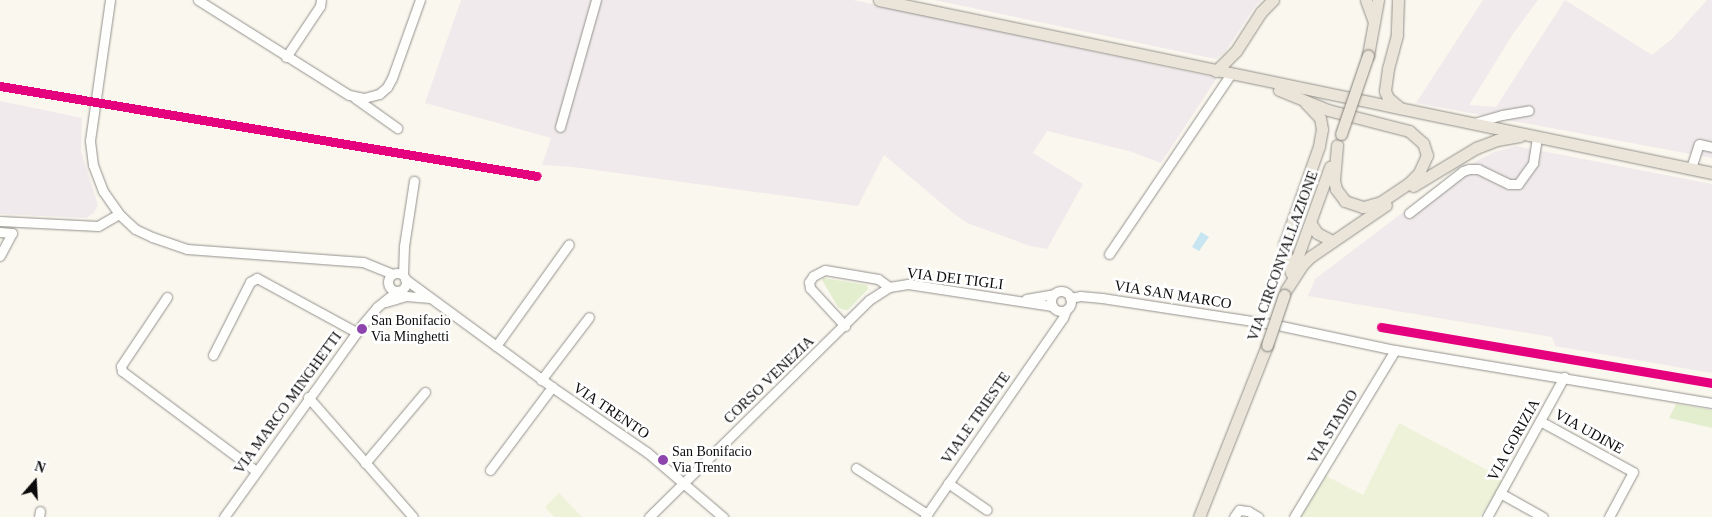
<!DOCTYPE html>
<style>
body{margin:0}
#map{position:relative;width:1712px;height:517px;overflow:hidden;background:#faf7ee;font-family:Georgia,serif}
div>[style]{position:absolute}
[style*='--x']{left:calc(var(--x)*1px);top:calc(var(--y)*1px);width:calc(var(--w)*1px);rotate:calc(var(--a)*1deg)}
.industrial>*{inset:0;background:#f0eaec}
.green>*{inset:0;background:#e3eecf}
.pitch>*{inset:0;background:#edf2d9}
.water>*{inset:0;background:#c7e6f2}
.roads{filter:drop-shadow(0 0 1px #93918d) drop-shadow(0 0 1px #93918d)}
.minor>*{height:9px;margin:-4.5px;padding:0 4.5px;transform-origin:4.5px;border-radius:4.5px;background:#fefefc}
.minor>.ring{margin:-4.5px;padding:0;box-sizing:content-box;background:none;border:9px solid #fefefc;border-radius:50%}
.major>*{height:11px;margin:-5.5px;padding:0 5.5px;transform-origin:5.5px;border-radius:5.5px;background:#eae5d8}
.bridges{filter:drop-shadow(0 0 1px #807f7a) drop-shadow(0 0 1px #807f7a)}
.major-bridge>*{height:11px;margin:-5.5px;padding:0 5.5px;transform-origin:5.5px;border-radius:5.5px;background:#eae5d8}
.rail-1>*{height:9px;margin:-4.5px;padding:0 4.5px;transform-origin:4.5px;border-radius:4.5px;background:#e5007d}
.dots>*{width:14px;height:14px;translate:-50% -50%;box-sizing:border-box;border:2px solid #fff;border-radius:50%}
span{translate:-50% -50%;white-space:nowrap;text-align:center;line-height:1.15;-webkit-text-stroke:5px #fff;paint-order:stroke}
.bus-label{font-size:14px;color:#0b0b0b}
.left{translate:0 -50%;text-align:left}
.street-label{font-size:15px;color:#0b0b0b}
.north{position:absolute;left:10px;top:457px;width:50px;height:50px;-webkit-text-stroke:4px #fff;paint-order:stroke;rotate:19deg;font-size:14px;font-weight:700;line-height:20px;text-align:center;color:#0b0b0b}
.north::after{content:'';display:block;margin:auto;width:18px;height:22px;background:#0b0b0b;clip-path:polygon(50% 0,100% 100%,50% 72%,0 100%)}
</style>
<div id="map">
<div class="industrial">
<div style="clip-path:polygon(461px 0,853px 0,1217px 78px,1161px 163px,1129px 151px,1047px 131px,1033px 153px,1083px 184px,1047px 249px,1030px 246px,967px 223px,953px 213px,884px 155px,858px 206px,573px 167px,542px 165px,551px 138px,425px 103px)"></div>
<div style="clip-path:polygon(934px 0,1262px 0,1256px 5px,1225px 52px,1216px 59px)"></div>
<div style="clip-path:polygon(1483px 0,1538px 0,1513px 34px,1469px 105px,1496px 107px,1565px 0,1652px 55px,1673px 38px,1707px 0,1712px 0,1712px 158px,1416px 103px)"></div>
<div style="clip-path:polygon(0 101px,82px 118px,81px 151px,98px 205px,94px 213px,86px 218px,0 214px)"></div>
<div style="clip-path:polygon(1516px 146px,1712px 184px,1712px 373px,1555px 346px,1552px 337px,1308px 296px,1315px 279px,1459px 170px,1494px 152px)"></div>
</div>
<div class="green">
<div style="clip-path:polygon(823px 278px,867px 285px,868px 289px,848px 310px,844px 310px,838px 307px,822px 280px)"></div>
<div style="clip-path:polygon(1676px 404px,1712px 410px,1712px 428px,1669px 418px)"></div>
</div>
<div class="pitch">
<div style="clip-path:polygon(1399px 423px,1504px 479px,1480px 517px,1301px 517px,1326px 476px,1363px 495px)"></div>
<div style="clip-path:polygon(559px 493px,582px 517px,554px 517px,545px 507px)"></div>
</div>
<div class="water">
<div style="clip-path:polygon(1201px 232px,1209px 237px,1199px 251px,1192px 247px)"></div>
</div>
<div class="roads">
<div class="minor">
<div style="--x:110;--y:0;--w:142;--a:98.1"></div>
<div style="--x:90;--y:141;--w:24;--a:83"></div>
<div style="--x:93;--y:165;--w:28;--a:69"></div>
<div style="--x:103;--y:191;--w:28;--a:55"></div>
<div style="--x:119;--y:214;--w:22;--a:43"></div>
<div style="--x:135;--y:229;--w:19;--a:25"></div>
<div style="--x:152;--y:237;--w:37;--a:19"></div>
<div style="--x:187;--y:249;--w:176;--a:4.2"></div>
<div style="--x:363;--y:262;--w:31;--a:22"></div>
<div style="--x:198;--y:0;--w:178;--a:32.2"></div>
<div style="--x:349;--y:95;--w:15;--a:11"></div>
<div style="--x:364;--y:98;--w:16;--a:-15"></div>
<div style="--x:379;--y:94;--w:11;--a:-41"></div>
<div style="--x:387;--y:87;--w:10;--a:-61"></div>
<div style="--x:392;--y:78;--w:83;--a:-70.3"></div>
<div style="--x:286;--y:57;--w:61;--a:-56.3"></div>
<div style="--x:320;--y:6;--w:6;--a:-81"></div>
<div style="--x:355;--y:98;--w:52;--a:35.5"></div>
<div style="--x:1474;--y:123;--w:29;--a:-16"></div>
<div style="--x:1502;--y:115;--w:27;--a:-10"></div>
<div style="--x:560;--y:127;--w:132;--a:-74.2"></div>
<div style="--x:1691;--y:168;--w:25;--a:-72"></div>
<div style="--x:1699;--y:144;--w:13;--a:13"></div>
<div style="--x:1409;--y:213;--w:68;--a:-37.9"></div>
<div style="--x:1463;--y:171;--w:6;--a:-18"></div>
<div style="--x:1469;--y:169;--w:9;--a:0"></div>
<div style="--x:1478;--y:169;--w:34;--a:26"></div>
<div style="--x:1509;--y:184;--w:9;--a:0"></div>
<div style="--x:1518;--y:184;--w:26;--a:-54"></div>
<div style="--x:1533;--y:163;--w:26;--a:-81"></div>
<div style="--x:0;--y:221;--w:98;--a:2.9"></div>
<div style="--x:98;--y:226;--w:24;--a:-30"></div>
<div style="--x:0;--y:232;--w:12;--a:5"></div>
<div style="--x:12;--y:233;--w:26;--a:118"></div>
<div style="--x:1109;--y:254;--w:217;--a:-55.9"></div>
<div class="ring" style="left:388px;top:273px;width:9px;height:9px"></div>
<div style="--x:403;--y:275;--w:29;--a:-88"></div>
<div style="--x:404;--y:246;--w:66;--a:-81.3"></div>
<div style="--x:405;--y:279;--w:182;--a:36.3"></div>
<div style="--x:552;--y:387;--w:116;--a:34.5"></div>
<div style="--x:648;--y:453;--w:99;--a:40.5"></div>
<div class="ring" style="left:1051px;top:291px;width:11px;height:11px"></div>
<div style="--x:167;--y:297;--w:83;--a:123.7"></div>
<div style="--x:121;--y:366;--w:5;--a:79"></div>
<div style="--x:122;--y:371;--w:167;--a:36.7"></div>
<div style="--x:1070;--y:298;--w:10;--a:-11"></div>
<div style="--x:1080;--y:296;--w:22;--a:5"></div>
<div style="--x:1102;--y:298;--w:171;--a:8.7"></div>
<div style="--x:1026;--y:299;--w:28;--a:-10"></div>
<div style="--x:386;--y:302;--w:21;--a:-17"></div>
<div style="--x:406;--y:296;--w:24;--a:5"></div>
<div style="--x:845;--y:326;--w:52;--a:-132.6"></div>
<div style="--x:810;--y:288;--w:6;--a:-99"></div>
<div style="--x:809;--y:282;--w:7;--a:-56"></div>
<div style="--x:813;--y:276;--w:13;--a:-27"></div>
<div style="--x:825;--y:270;--w:54;--a:9.6"></div>
<div style="--x:878;--y:279;--w:14;--a:36"></div>
<div style="--x:1282;--y:326;--w:116;--a:12"></div>
<div style="--x:1395;--y:350;--w:321;--a:9.5"></div>
<div style="--x:496;--y:346;--w:125;--a:-54.4"></div>
<div style="--x:213;--y:355;--w:82;--a:-63.1"></div>
<div style="--x:250;--y:282;--w:8;--a:-30"></div>
<div style="--x:257;--y:278;--w:113;--a:28.6"></div>
<div style="--x:541;--y:380;--w:79;--a:-52.7"></div>
<div style="--x:308;--y:397;--w:159;--a:48.8"></div>
<div style="--x:1540;--y:421;--w:106;--a:28.7"></div>
<div style="--x:1633;--y:472;--w:51;--a:118.1"></div>
<div style="--x:365;--y:463;--w:93;--a:-49.8"></div>
<div style="--x:856;--y:468;--w:85;--a:32.9"></div>
<div style="--x:490;--y:470;--w:104;--a:-53.2"></div>
<div style="--x:948;--y:483;--w:47;--a:34.7"></div>
<div style="--x:1500;--y:493;--w:49;--a:29.2"></div>
<div style="--x:39;--y:517;--w:6;--a:-81"></div>
<div style="--x:224;--y:517;--w:236;--a:-54.3"></div>
<div style="--x:362;--y:325;--w:23;--a:-50"></div>
<div style="--x:377;--y:307;--w:26;--a:-39"></div>
<div style="--x:649;--y:517;--w:309;--a:-44.6"></div>
<div style="--x:869;--y:300;--w:24;--a:-33"></div>
<div style="--x:889;--y:287;--w:19;--a:-9"></div>
<div style="--x:908;--y:284;--w:146;--a:8.7"></div>
<div style="--x:925;--y:517;--w:242;--a:-55.3"></div>
<div style="--x:1063;--y:318;--w:9;--a:-69"></div>
<div style="--x:1234;--y:517;--w:9;--a:-54"></div>
<div style="--x:1239;--y:510;--w:9;--a:6"></div>
<div style="--x:1248;--y:511;--w:12;--a:31"></div>
<div style="--x:1294;--y:517;--w:195;--a:-58.8"></div>
<div style="--x:1487;--y:517;--w:160;--a:-61.2"></div>
</div>
<div class="major">
<div style="--x:879;--y:0;--w:851;--a:11.73"></div>
<div style="--x:1366;--y:0;--w:23;--a:70"></div>
<div style="--x:1398;--y:0;--w:35;--a:92"></div>
<div style="--x:1397;--y:35;--w:35;--a:105"></div>
<div style="--x:1388;--y:69;--w:22;--a:98"></div>
<div style="--x:1385;--y:91;--w:8;--a:67"></div>
<div style="--x:1388;--y:98;--w:16;--a:40"></div>
<div style="--x:1368;--y:55;--w:56;--a:-79.7"></div>
<div style="--x:1216;--y:71;--w:28;--a:-45"></div>
<div style="--x:1236;--y:51;--w:46;--a:-57.3"></div>
<div style="--x:1261;--y:12;--w:17;--a:-45"></div>
<div style="--x:1279;--y:90;--w:53;--a:22.2"></div>
<div style="--x:1328;--y:110;--w:84;--a:14.5"></div>
<div style="--x:1409;--y:131;--w:18;--a:41"></div>
<div style="--x:1423;--y:143;--w:13;--a:72"></div>
<div style="--x:1427;--y:155;--w:20;--a:114"></div>
<div style="--x:1419;--y:173;--w:14;--a:135"></div>
<div style="--x:1409;--y:183;--w:34;--a:146"></div>
<div style="--x:1381;--y:202;--w:19;--a:164"></div>
<div style="--x:1363;--y:207;--w:19;--a:-162"></div>
<div style="--x:1345;--y:201;--w:15;--a:-127"></div>
<div style="--x:1336;--y:189;--w:9;--a:-103"></div>
<div style="--x:1334;--y:180;--w:35;--a:-85"></div>
<div style="--x:1413;--y:186;--w:74;--a:-31.1"></div>
<div style="--x:1476;--y:148;--w:22;--a:-21"></div>
<div style="--x:1497;--y:140;--w:23;--a:-10"></div>
<div style="--x:1311;--y:224;--w:11;--a:56"></div>
<div style="--x:1317;--y:233;--w:17;--a:28"></div>
<div style="--x:1292;--y:272;--w:112;--a:-70.1"></div>
<div style="--x:1291;--y:273;--w:29;--a:-104"></div>
<div style="--x:1284;--y:245;--w:105;--a:-70.5"></div>
<div style="--x:1319;--y:146;--w:17;--a:-80"></div>
<div style="--x:1322;--y:129;--w:11;--a:-100"></div>
<div style="--x:1320;--y:118;--w:21;--a:-133"></div>
<div style="--x:1286;--y:290;--w:31;--a:-57"></div>
<div style="--x:1303;--y:264;--w:10;--a:-45"></div>
<div style="--x:1310;--y:257;--w:92;--a:-34.4"></div>
<div style="--x:1199;--y:517;--w:185;--a:-68.4"></div>
</div>
</div>
<div class="bridges">
<div class="major-bridge">
<div style="--x:1341;--y:134;--w:83;--a:-71.1"></div>
<div style="--x:1267;--y:345;--w:53;--a:-71.2"></div>
</div>
</div>
<div class="rail-1">
<div style="--x:0;--y:86;--w:544;--a:9.51"></div>
<div style="--x:1381;--y:327;--w:336;--a:9.6"></div>
</div>
<div class="dots">
<div style="left:362px;top:329px;background:#8e44ad"></div>
<div style="left:663px;top:460px;background:#8e44ad"></div>
</div>
<div class="bus-label">
<span class="left" style="left:371px;top:329px">San Bonifacio<br>Via Minghetti</span>
<span class="left" style="left:672px;top:460px">San Bonifacio<br>Via Trento</span>
</div>
<div class="street-label">
<span style="left:1283px;top:256px;rotate:-70deg">VIA CIRCONVALLAZIONE</span>
<span style="left:955px;top:279px;rotate:7deg">VIA DEI TIGLI</span>
<span style="left:1173px;top:295px;rotate:9deg">VIA SAN MARCO</span>
<span style="left:769px;top:380px;rotate:-44deg">CORSO VENEZIA</span>
<span style="left:288px;top:403px;rotate:-54deg">VIA MARCO MINGHETTI</span>
<span style="left:611px;top:411px;rotate:34deg">VIA TRENTO</span>
<span style="left:976px;top:418px;rotate:-55deg">VIALE TRIESTE</span>
<span style="left:1333px;top:427px;rotate:-59deg">VIA STADIO</span>
<span style="left:1589px;top:432px;rotate:29deg">VIA UDINE</span>
<span style="left:1514px;top:440px;rotate:-61deg">VIA GORIZIA</span>
</div>
<div class="north">N</div>
</div>
